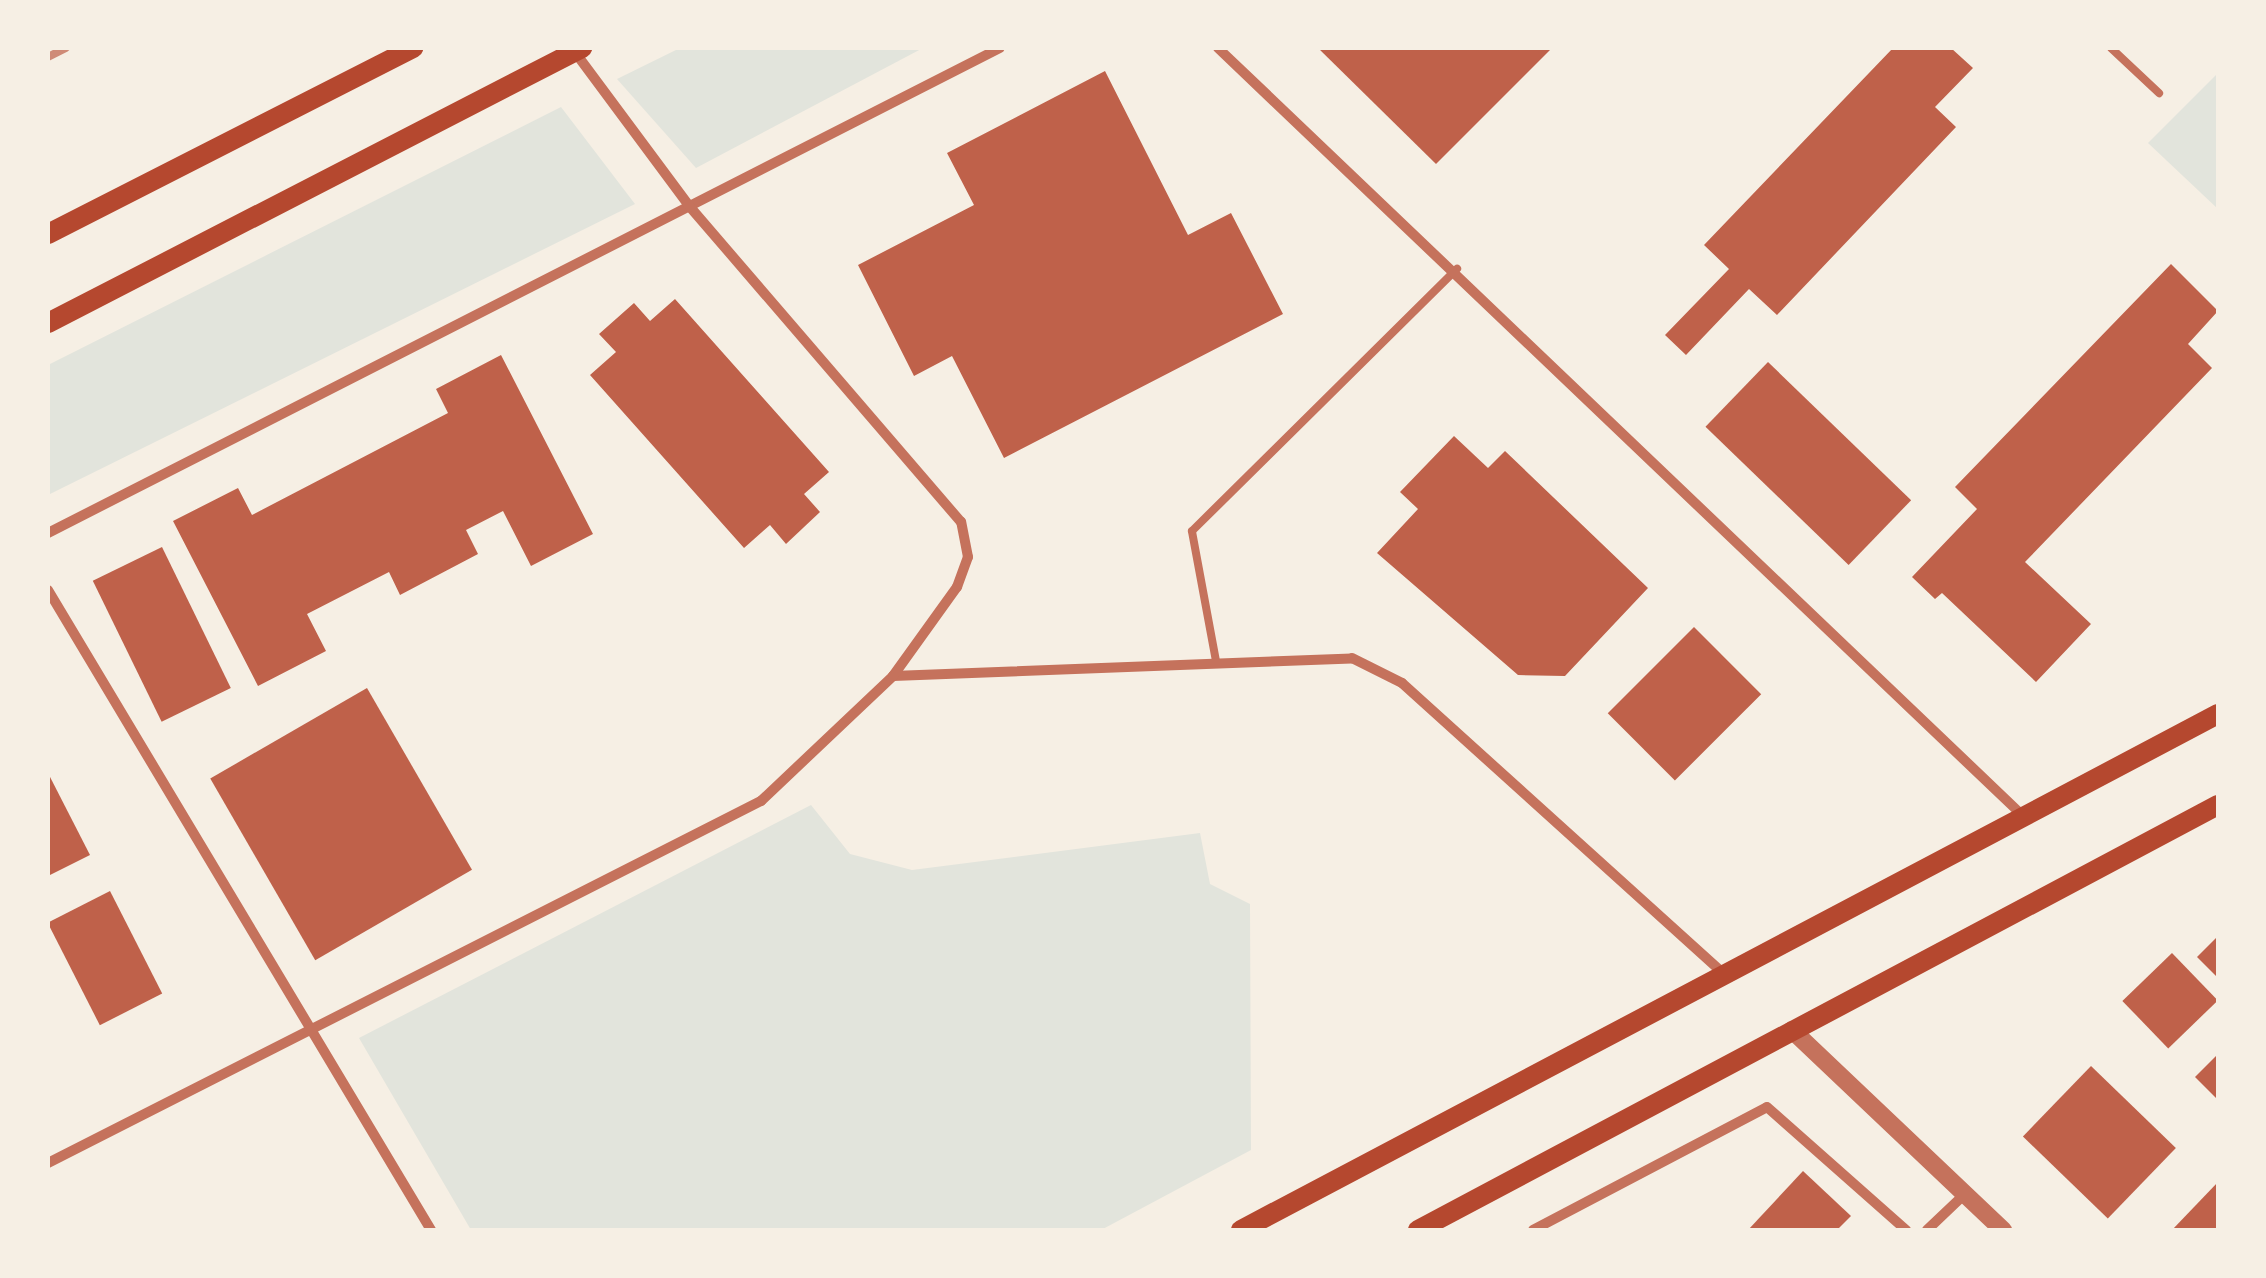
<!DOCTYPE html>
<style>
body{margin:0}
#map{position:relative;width:2266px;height:1278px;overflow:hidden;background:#f6efe4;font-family:"DM Sans",sans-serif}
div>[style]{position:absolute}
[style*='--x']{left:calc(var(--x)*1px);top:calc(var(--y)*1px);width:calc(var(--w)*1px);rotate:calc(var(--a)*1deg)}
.green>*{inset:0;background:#e2e4dc}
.building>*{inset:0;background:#bf614a;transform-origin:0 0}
.service>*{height:8px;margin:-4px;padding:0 4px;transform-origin:4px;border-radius:4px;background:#c5725c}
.minor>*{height:10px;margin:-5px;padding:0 5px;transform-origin:5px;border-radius:5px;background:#c5725c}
.tertiary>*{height:18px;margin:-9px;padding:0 9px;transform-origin:9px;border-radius:9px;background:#c5725c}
.secondary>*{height:20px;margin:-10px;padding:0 10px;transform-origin:10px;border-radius:10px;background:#b5482f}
.rail>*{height:8px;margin:-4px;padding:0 4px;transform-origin:4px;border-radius:4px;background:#cf8b77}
span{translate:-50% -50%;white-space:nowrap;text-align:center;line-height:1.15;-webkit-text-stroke:10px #f6efe4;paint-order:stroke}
.frame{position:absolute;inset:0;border:50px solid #f6efe4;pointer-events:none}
</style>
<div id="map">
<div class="green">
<div style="clip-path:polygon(680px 48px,923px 48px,696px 168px,617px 79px)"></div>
<div style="clip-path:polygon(2218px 73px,2218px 209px,2148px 143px)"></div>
<div style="clip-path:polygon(561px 107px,635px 204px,48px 495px,48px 365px)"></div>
<div style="clip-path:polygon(811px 805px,850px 854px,912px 870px,1200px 833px,1210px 884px,1250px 904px,1251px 1150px,1101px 1230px,471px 1230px,359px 1038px)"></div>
</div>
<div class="building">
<div style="clip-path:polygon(1318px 48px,1552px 48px,1436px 164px)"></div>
<div style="clip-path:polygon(1893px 48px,1951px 48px,1973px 68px,1935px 107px,1956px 127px,1777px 315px,1749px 289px,1686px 355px,1665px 335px,1729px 269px,1704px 245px)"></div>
<div style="clip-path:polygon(1105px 71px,1188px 235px,1231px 213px,1283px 314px,1004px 458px,952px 356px,914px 376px,858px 265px,974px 205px,947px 153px)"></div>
<div style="clip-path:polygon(2171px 264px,2218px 311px,2188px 344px,2212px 368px,2025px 562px,2091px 624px,2036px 682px,1942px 593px,1935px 599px,1912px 577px,1977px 509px,1955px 487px)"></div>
<div style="clip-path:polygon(675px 299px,829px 472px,804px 494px,820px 512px,786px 544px,770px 525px,744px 548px,590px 375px,616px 352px,599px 334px,634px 303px,650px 321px)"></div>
<div style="clip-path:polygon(501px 355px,593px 534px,531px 566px,503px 511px,466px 530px,478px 554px,400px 595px,389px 572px,307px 614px,326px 651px,258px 686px,173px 521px,238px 488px,252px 515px,448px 413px,436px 389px)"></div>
<div style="left:1768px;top:362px;width:199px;height:90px;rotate:44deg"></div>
<div style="clip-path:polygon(1454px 436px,1488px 468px,1505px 451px,1648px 588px,1565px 676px,1518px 675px,1377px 553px,1418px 509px,1400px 492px)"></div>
<div style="left:162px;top:547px;width:157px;height:77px;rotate:64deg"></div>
<div style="left:1694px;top:627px;width:95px;height:122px;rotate:45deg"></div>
<div style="left:367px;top:688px;width:210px;height:181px;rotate:60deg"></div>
<div style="clip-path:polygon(48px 773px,90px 855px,48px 876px)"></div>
<div style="left:110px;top:891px;width:115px;height:70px;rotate:63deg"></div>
<div style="clip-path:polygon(2218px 936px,2218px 978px,2197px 957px)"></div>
<div style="left:2172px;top:953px;width:66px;height:69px;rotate:46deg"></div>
<div style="clip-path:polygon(2218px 1054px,2218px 1100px,2195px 1077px)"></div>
<div style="left:2091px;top:1066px;width:118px;height:98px;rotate:44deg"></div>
<div style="clip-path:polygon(1803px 1171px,1851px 1216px,1837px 1230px,1748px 1230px)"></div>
<div style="clip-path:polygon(2218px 1182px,2218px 1230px,2172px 1230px)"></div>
</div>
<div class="service">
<div style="--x:2111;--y:48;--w:66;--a:43.2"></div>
<div style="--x:1216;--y:661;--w:132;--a:-100.5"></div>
<div style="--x:1192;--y:531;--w:373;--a:-44.7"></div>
</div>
<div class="minor">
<div style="--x:1218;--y:48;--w:1113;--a:43.65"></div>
<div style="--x:48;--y:533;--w:1068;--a:-27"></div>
<div style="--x:48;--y:590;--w:746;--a:59.1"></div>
<div style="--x:893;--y:676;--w:459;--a:-2.2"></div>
<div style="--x:1352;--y:658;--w:56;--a:26.6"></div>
<div style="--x:1402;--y:683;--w:434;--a:42.1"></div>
<div style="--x:48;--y:1163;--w:800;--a:-26.92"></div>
<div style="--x:761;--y:801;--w:182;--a:-43.4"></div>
<div style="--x:893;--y:676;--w:110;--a:-54.3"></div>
<div style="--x:957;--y:587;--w:32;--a:-70"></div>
<div style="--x:968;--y:557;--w:36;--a:-101"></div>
<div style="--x:961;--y:522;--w:416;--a:-130.7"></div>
<div style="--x:690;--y:207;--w:194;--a:-126.6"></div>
<div style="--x:1533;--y:1230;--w:264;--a:-27.7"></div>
<div style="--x:1767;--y:1107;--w:186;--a:41.5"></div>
<div style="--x:1927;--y:1230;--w:52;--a:-43.5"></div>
</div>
<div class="tertiary">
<div style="--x:1792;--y:1030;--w:291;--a:43.5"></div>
</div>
<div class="secondary">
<div style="--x:48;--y:234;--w:410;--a:-27"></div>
<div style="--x:48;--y:323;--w:601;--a:-27.25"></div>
<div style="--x:1241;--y:1230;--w:1105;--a:-27.84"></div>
<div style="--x:1418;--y:1230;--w:906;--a:-27.98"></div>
</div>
<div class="rail">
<div style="--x:48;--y:57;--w:20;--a:-27"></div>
</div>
<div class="frame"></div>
</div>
